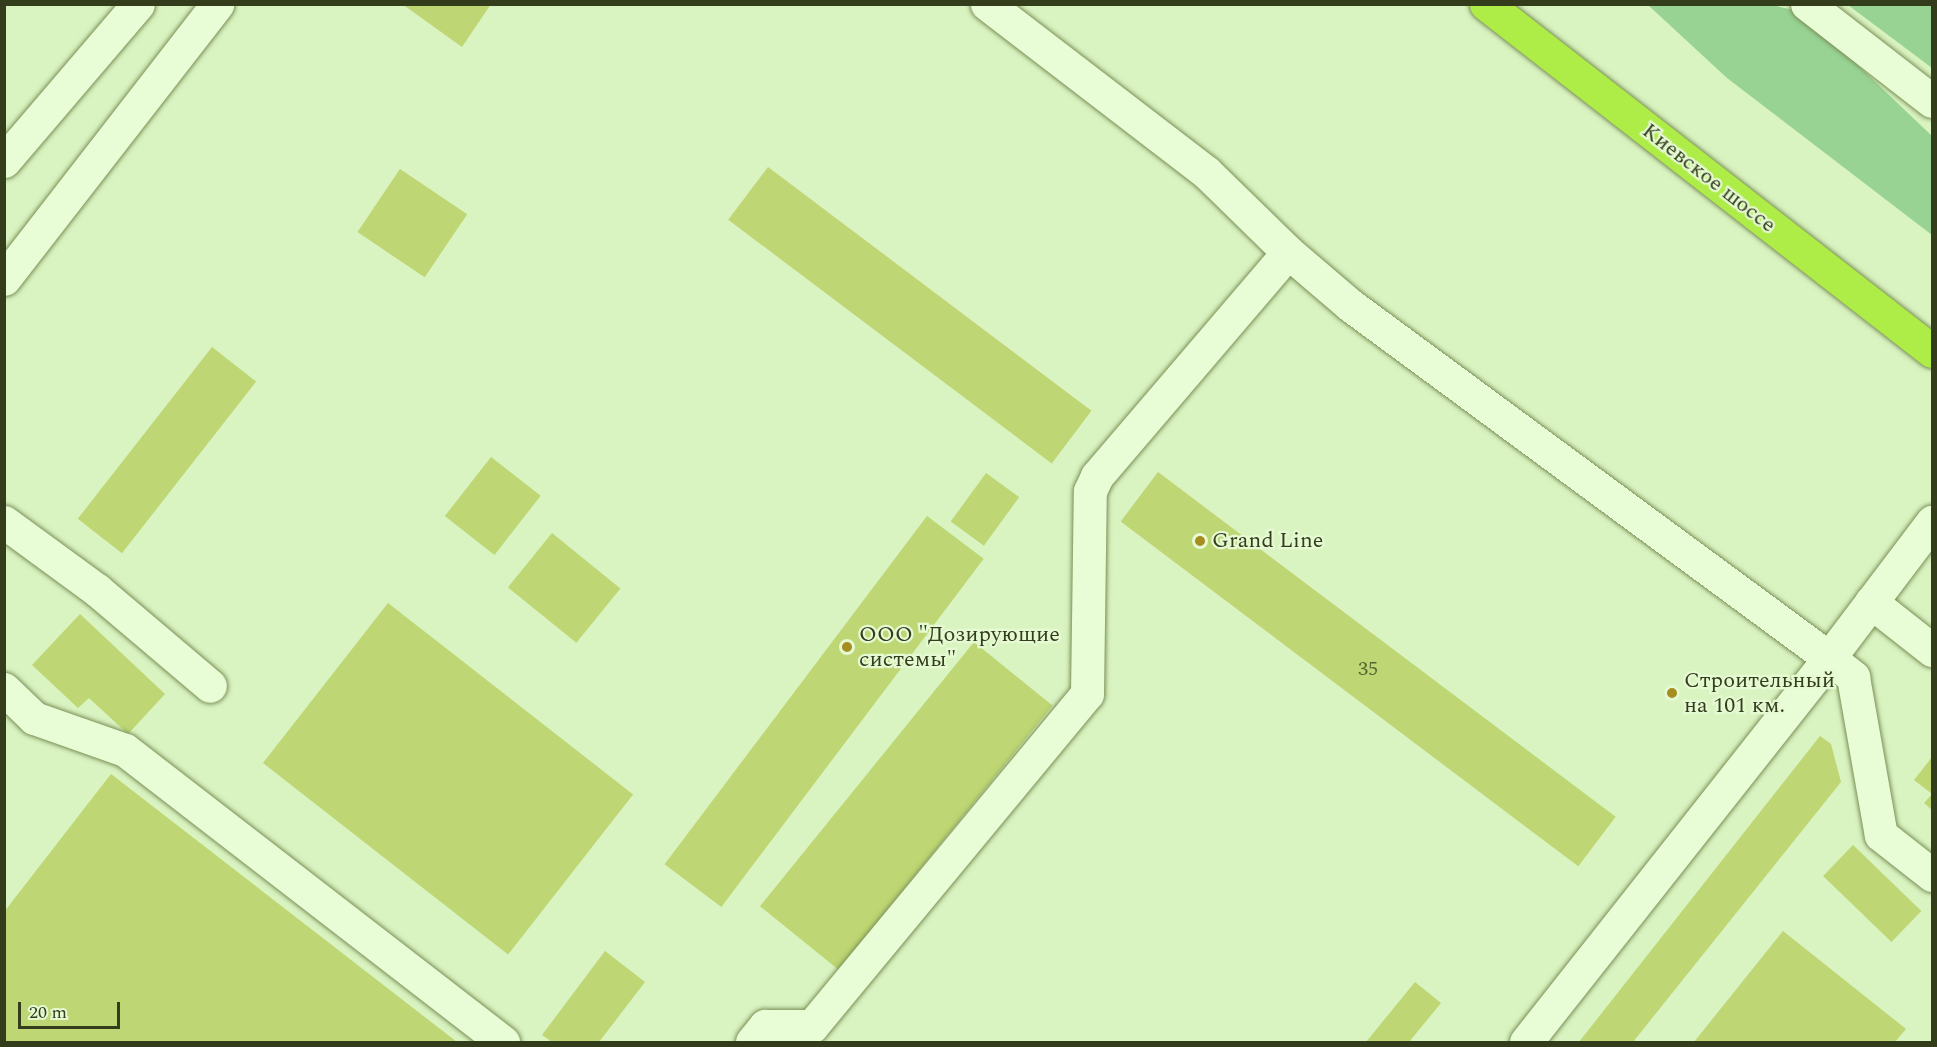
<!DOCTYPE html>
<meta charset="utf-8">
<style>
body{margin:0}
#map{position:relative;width:1937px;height:1047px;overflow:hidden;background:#d9f3c1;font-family:Spectral,serif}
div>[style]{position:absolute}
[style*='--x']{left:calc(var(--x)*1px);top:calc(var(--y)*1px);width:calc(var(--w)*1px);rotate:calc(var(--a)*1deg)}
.green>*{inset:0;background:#98d394}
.building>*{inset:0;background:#bed673;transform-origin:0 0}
.roads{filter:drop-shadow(0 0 2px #7b8f56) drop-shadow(0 0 2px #7b8f56)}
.minor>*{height:33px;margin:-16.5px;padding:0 16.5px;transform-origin:16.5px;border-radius:16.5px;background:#e8fdd6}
.highway>*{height:33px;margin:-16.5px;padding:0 16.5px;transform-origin:16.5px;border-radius:16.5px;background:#aeec48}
.dots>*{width:16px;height:16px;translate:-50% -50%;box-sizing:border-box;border:3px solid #e5fad2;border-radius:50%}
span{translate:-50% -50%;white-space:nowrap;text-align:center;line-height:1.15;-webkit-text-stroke:4.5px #e5fad2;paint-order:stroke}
.number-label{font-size:20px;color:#566332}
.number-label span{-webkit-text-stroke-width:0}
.street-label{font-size:22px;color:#333d1c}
.poi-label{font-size:22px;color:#333d1c}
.left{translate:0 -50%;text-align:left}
.frame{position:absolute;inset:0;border:6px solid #333d1c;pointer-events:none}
.scale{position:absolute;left:18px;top:1002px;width:102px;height:27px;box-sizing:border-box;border:3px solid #333d1c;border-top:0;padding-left:8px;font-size:18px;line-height:21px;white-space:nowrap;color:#333d1c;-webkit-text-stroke:4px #e5fad2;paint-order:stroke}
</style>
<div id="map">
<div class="green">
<div style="clip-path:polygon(1648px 5px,1772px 5px,1802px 12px,1932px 136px,1932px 235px,1727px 78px)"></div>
<div style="clip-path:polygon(1848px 5px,1932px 5px,1932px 68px)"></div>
</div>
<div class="building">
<div style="clip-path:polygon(402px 4px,491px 4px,462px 47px)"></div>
<div style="left:768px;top:167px;width:405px;height:66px;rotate:37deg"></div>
<div style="left:400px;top:169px;width:81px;height:76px;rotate:34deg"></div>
<div style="left:212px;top:347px;width:56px;height:218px;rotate:38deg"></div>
<div style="left:491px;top:457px;width:63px;height:75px;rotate:38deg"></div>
<div style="left:1158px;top:472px;width:573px;height:62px;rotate:37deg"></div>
<div style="left:986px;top:473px;width:41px;height:60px;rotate:36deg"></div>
<div style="left:927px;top:516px;width:71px;height:436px;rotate:37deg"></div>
<div style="left:552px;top:533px;width:88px;height:70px;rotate:39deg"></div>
<div style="left:388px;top:603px;width:311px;height:203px;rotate:38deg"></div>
<div style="clip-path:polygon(80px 614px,165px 694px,128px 734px,89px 698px,78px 708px,32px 665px)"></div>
<div style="left:974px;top:642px;width:101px;height:340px;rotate:39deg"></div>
<div style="clip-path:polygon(1820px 736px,1831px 744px,1841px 782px,1633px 1042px,1579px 1042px)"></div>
<div style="clip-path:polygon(1932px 757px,1932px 810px,1924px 803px,1932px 794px,1914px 780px)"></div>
<div style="clip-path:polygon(111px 774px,457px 1042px,4px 1042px,4px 912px)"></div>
<div style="left:1853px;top:845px;width:95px;height:43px;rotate:44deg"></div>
<div style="clip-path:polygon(1783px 931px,1906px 1029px,1895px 1042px,1694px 1042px)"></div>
<div style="clip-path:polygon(605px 951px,645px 982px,599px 1042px,552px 1042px,542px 1035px)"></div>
<div style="clip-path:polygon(1415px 982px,1441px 1003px,1409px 1042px,1366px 1042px)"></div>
</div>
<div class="roads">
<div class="minor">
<div style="--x:987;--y:4;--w:276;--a:37.5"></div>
<div style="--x:1206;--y:172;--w:115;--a:44.3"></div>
<div style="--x:1288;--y:252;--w:82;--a:40.5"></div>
<div style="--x:1350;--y:305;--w:595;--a:36.39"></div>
<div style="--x:1829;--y:658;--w:171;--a:-52.9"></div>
<div style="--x:1807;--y:4;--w:158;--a:37.8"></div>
<div style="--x:4;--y:161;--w:206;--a:-49.5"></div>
<div style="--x:4;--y:279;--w:348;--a:-52.2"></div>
<div style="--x:4;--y:522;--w:115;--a:36.2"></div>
<div style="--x:97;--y:590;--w:148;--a:40.3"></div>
<div style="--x:1871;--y:602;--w:78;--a:38.2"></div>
<div style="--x:4;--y:689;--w:42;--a:44"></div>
<div style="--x:34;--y:718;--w:96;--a:19.4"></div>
<div style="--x:125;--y:750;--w:478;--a:37.7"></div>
<div style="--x:752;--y:1042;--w:21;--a:-51"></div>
<div style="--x:765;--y:1026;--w:47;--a:0"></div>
<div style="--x:812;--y:1026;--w:431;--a:-50.4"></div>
<div style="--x:1087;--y:694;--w:203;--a:-89.2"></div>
<div style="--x:1090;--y:491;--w:17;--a:-65"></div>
<div style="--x:1097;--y:476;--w:294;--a:-49.5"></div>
<div style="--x:1526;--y:1042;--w:489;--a:-51.7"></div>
<div style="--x:1829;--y:658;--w:31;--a:38"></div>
<div style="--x:1853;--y:677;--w:160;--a:80"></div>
<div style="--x:1881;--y:835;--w:65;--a:38.1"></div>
</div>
<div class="highway">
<div style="--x:1486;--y:4;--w:565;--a:37.88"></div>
</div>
</div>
<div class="dots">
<div style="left:1200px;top:541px;background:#a68d1f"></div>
<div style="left:847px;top:647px;background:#a68d1f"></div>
<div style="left:1672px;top:693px;background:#a68d1f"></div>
</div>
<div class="number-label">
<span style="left:1368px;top:669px">35</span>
</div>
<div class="street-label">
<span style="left:1709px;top:178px;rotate:38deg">Киевское шоссе</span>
</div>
<div class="poi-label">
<span class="left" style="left:1212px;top:541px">Grand Line</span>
<span class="left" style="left:859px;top:647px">ООО "Дозирующие<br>системы"</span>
<span class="left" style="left:1684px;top:693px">Строительный<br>на 101 км.</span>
</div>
<div class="frame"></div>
<div class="scale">20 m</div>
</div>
